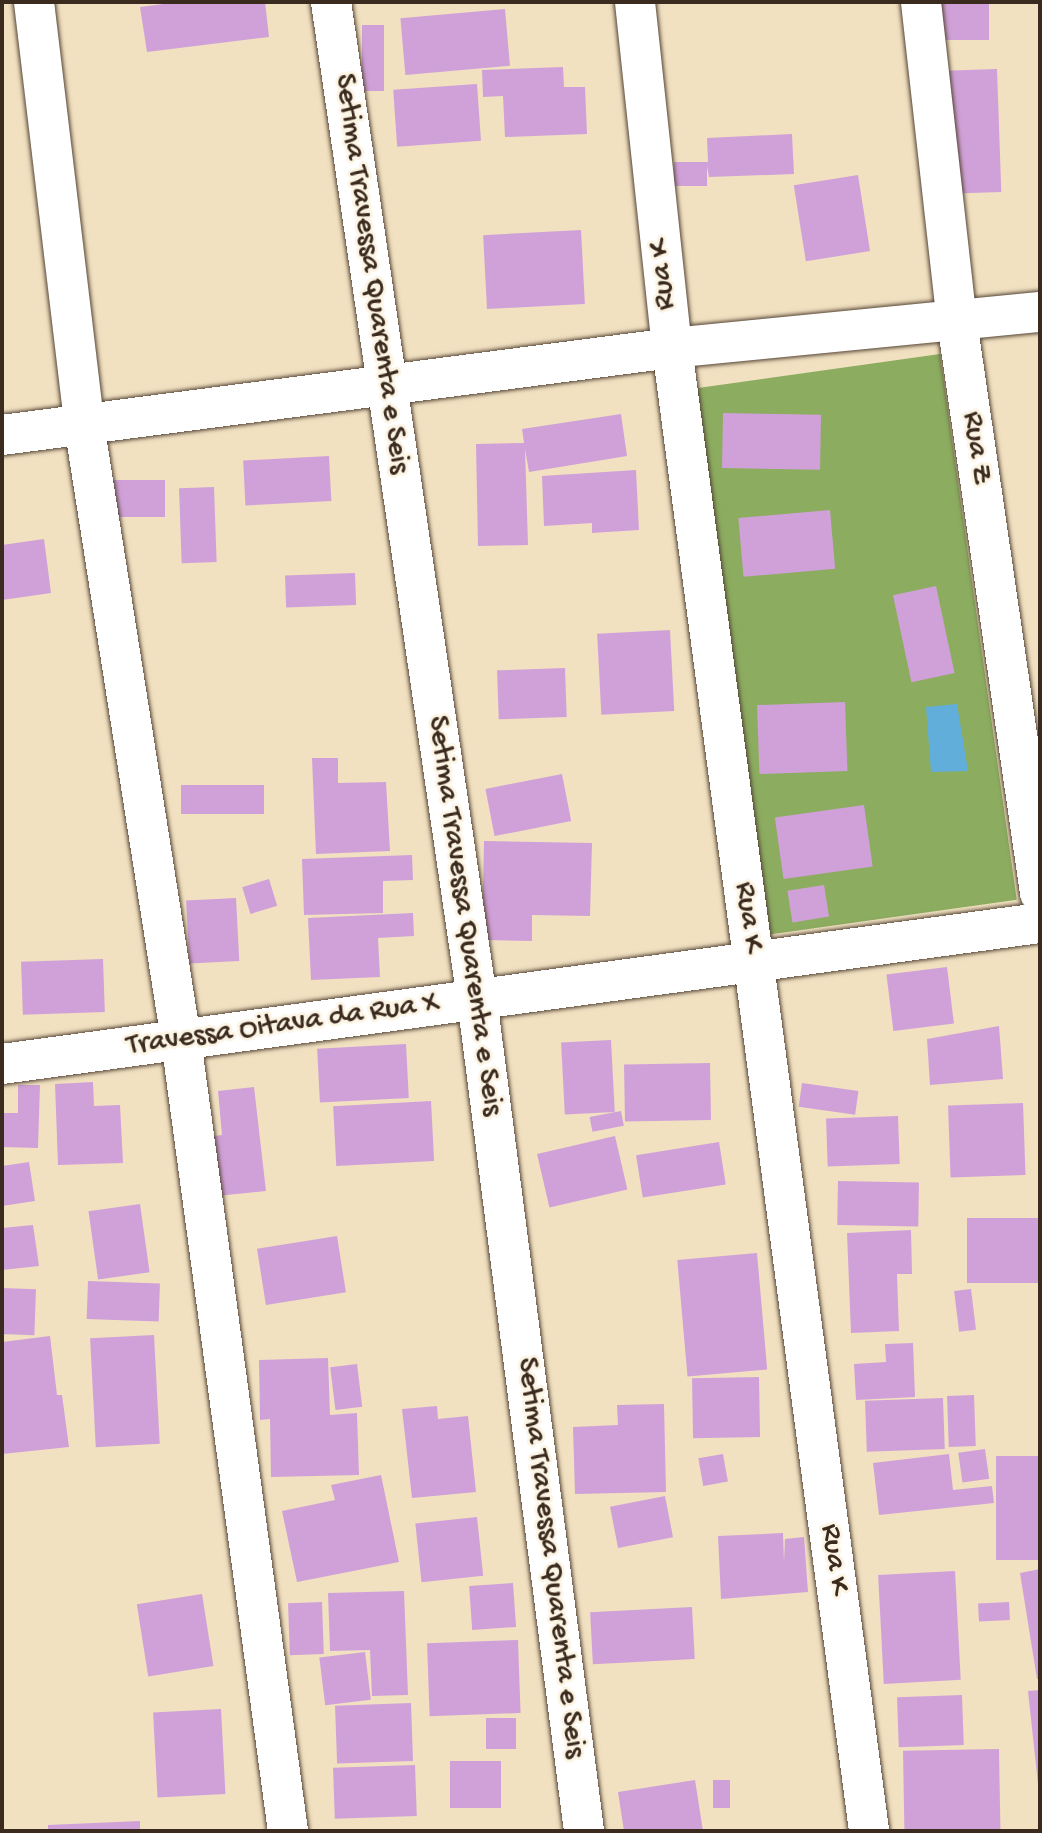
<!DOCTYPE html>
<style>
body{margin:0}
#map{position:relative;width:1042px;height:1833px;overflow:hidden;background:#f1e1c1;font-family:"Gochi Hand",sans-serif}
div>[style]{position:absolute}
[style*='--x']{left:calc(var(--x)*1px);top:calc(var(--y)*1px);width:calc(var(--w)*1px);rotate:calc(var(--a)*1deg)}
.forest>*{inset:0;background:#8cac60;transform-origin:0 0}
.water>*{inset:0;background:#62aedb}
.building>*{inset:0;background:#d0a1d8;transform-origin:0 0}
.roads{filter:drop-shadow(0 0 2px #564536) drop-shadow(0 0 2px #564536)}
.street>*{height:40px;margin:-20px;padding:0 20px;transform-origin:20px;border-radius:20px;background:#fff}
span{translate:-50% -50%;white-space:nowrap;text-align:center;line-height:1.15;-webkit-text-stroke:6px #fcf5e5;paint-order:stroke}
.street-label{font-size:30px;color:#3b2a1e}
.frame{position:absolute;inset:0;border:4px solid #3b2a1e;pointer-events:none}
</style>
<div id="map">
<div class="forest">
<div style="left:940px;top:354px;width:551px;height:255px;rotate:82deg"></div>
</div>
<div class="water">
<div style="clip-path:polygon(957px 704px,968px 771px,931px 772px,926px 707px)"></div>
</div>
<div class="building">
<div style="clip-path:polygon(179px 2px,265px 2px,269px 37px,147px 52px,140px 7px)"></div>
<div style="left:930px;top:2px;width:59px;height:38px"></div>
<div style="left:505px;top:9px;width:57px;height:105px;rotate:85deg"></div>
<div style="left:362px;top:25px;width:22px;height:66px"></div>
<div style="clip-path:polygon(563px 67px,564px 87px,585px 87px,587px 134px,505px 137px,503px 96px,483px 97px,482px 70px)"></div>
<div style="left:997px;top:69px;width:123px;height:53px;rotate:88deg"></div>
<div style="left:477px;top:84px;width:57px;height:84px;rotate:86deg"></div>
<div style="clip-path:polygon(792px 134px,794px 174px,709px 177px,707px 166px,707px 186px,674px 186px,674px 162px,708px 162px,707px 138px)"></div>
<div style="left:858px;top:175px;width:77px;height:65px;rotate:81deg"></div>
<div style="left:581px;top:230px;width:74px;height:98px;rotate:87deg"></div>
<div style="left:723px;top:413px;width:98px;height:55px;rotate:1deg"></div>
<div style="clip-path:polygon(621px 414px,627px 456px,529px 472px,525px 449px,528px 545px,478px 546px,476px 444px,524px 443px,522px 429px)"></div>
<div style="left:329px;top:456px;width:45px;height:86px;rotate:87deg"></div>
<div style="clip-path:polygon(636px 470px,639px 530px,592px 533px,592px 523px,544px 526px,542px 476px)"></div>
<div style="left:165px;top:480px;width:37px;height:54px;rotate:90deg"></div>
<div style="left:214px;top:487px;width:75px;height:35px;rotate:88deg"></div>
<div style="left:830px;top:510px;width:59px;height:92px;rotate:85deg"></div>
<div style="clip-path:polygon(44px 539px,51px 593px,2px 600px,2px 545px)"></div>
<div style="left:355px;top:573px;width:32px;height:70px;rotate:88deg"></div>
<div style="left:936px;top:586px;width:89px;height:44px;rotate:78deg"></div>
<div style="left:670px;top:630px;width:81px;height:73px;rotate:87deg"></div>
<div style="left:565px;top:668px;width:49px;height:68px;rotate:88deg"></div>
<div style="left:845px;top:702px;width:69px;height:88px;rotate:88deg"></div>
<div style="clip-path:polygon(312px 758px,338px 758px,338px 783px,386px 782px,390px 851px,316px 854px)"></div>
<div style="left:562px;top:774px;width:48px;height:78px;rotate:79deg"></div>
<div style="left:264px;top:785px;width:29px;height:83px;rotate:90deg"></div>
<div style="left:864px;top:805px;width:62px;height:90px;rotate:82deg"></div>
<div style="clip-path:polygon(484px 841px,592px 843px,590px 916px,532px 915px,532px 941px,482px 940px)"></div>
<div style="clip-path:polygon(412px 855px,413px 880px,383px 881px,383px 913px,304px 915px,302px 859px)"></div>
<div style="left:269px;top:879px;width:28px;height:28px;rotate:73deg"></div>
<div style="left:824px;top:885px;width:32px;height:37px;rotate:81deg"></div>
<div style="left:236px;top:898px;width:63px;height:50px;rotate:87deg"></div>
<div style="clip-path:polygon(413px 913px,414px 936px,378px 938px,380px 977px,311px 980px,308px 918px)"></div>
<div style="left:103px;top:959px;width:53px;height:82px;rotate:88deg"></div>
<div style="left:947px;top:967px;width:57px;height:61px;rotate:83deg"></div>
<div style="clip-path:polygon(999px 1026px,1003px 1079px,930px 1085px,927px 1039px)"></div>
<div style="left:611px;top:1040px;width:72px;height:50px;rotate:87deg"></div>
<div style="left:406px;top:1044px;width:54px;height:89px;rotate:87deg"></div>
<div style="left:710px;top:1063px;width:57px;height:86px;rotate:89deg"></div>
<div style="clip-path:polygon(93px 1082px,94px 1106px,120px 1105px,123px 1163px,58px 1165px,55px 1084px)"></div>
<div style="left:802px;top:1083px;width:57px;height:24px;rotate:8deg"></div>
<div style="clip-path:polygon(18px 1085px,40px 1085px,38px 1148px,2px 1147px,2px 1113px,18px 1113px)"></div>
<div style="clip-path:polygon(254px 1087px,266px 1191px,207px 1197px,200px 1138px,222px 1135px,218px 1091px)"></div>
<div style="left:431px;top:1101px;width:60px;height:98px;rotate:87deg"></div>
<div style="left:1023px;top:1103px;width:72px;height:75px;rotate:88deg"></div>
<div style="left:621px;top:1111px;width:15px;height:32px;rotate:79deg"></div>
<div style="left:898px;top:1116px;width:48px;height:72px;rotate:88deg"></div>
<div style="left:615px;top:1136px;width:55px;height:80px;rotate:77deg"></div>
<div style="left:719px;top:1142px;width:43px;height:84px;rotate:81deg"></div>
<div style="clip-path:polygon(29px 1162px,35px 1201px,2px 1206px,2px 1166px)"></div>
<div style="left:838px;top:1181px;width:81px;height:44px;rotate:1deg"></div>
<div style="left:140px;top:1204px;width:69px;height:52px;rotate:82deg"></div>
<div style="left:1040px;top:1218px;width:65px;height:73px;rotate:90deg"></div>
<div style="clip-path:polygon(33px 1225px,39px 1266px,2px 1270px,2px 1228px)"></div>
<div style="clip-path:polygon(911px 1230px,912px 1274px,897px 1274px,899px 1331px,851px 1333px,847px 1233px)"></div>
<div style="left:337px;top:1236px;width:57px;height:81px;rotate:81deg"></div>
<div style="left:757px;top:1253px;width:117px;height:80px;rotate:85deg"></div>
<div style="left:88px;top:1281px;width:72px;height:38px;rotate:2deg"></div>
<div style="left:2px;top:1288px;width:34px;height:46px;rotate:2deg"></div>
<div style="left:971px;top:1289px;width:41px;height:17px;rotate:83deg"></div>
<div style="left:154px;top:1335px;width:109px;height:64px;rotate:87deg"></div>
<div style="clip-path:polygon(50px 1336px,57px 1395px,62px 1395px,69px 1447px,2px 1454px,2px 1342px)"></div>
<div style="clip-path:polygon(913px 1343px,915px 1397px,856px 1400px,854px 1364px,886px 1362px,885px 1344px)"></div>
<div style="clip-path:polygon(328px 1358px,330px 1415px,357px 1413px,359px 1475px,271px 1477px,270px 1419px,260px 1420px,259px 1360px)"></div>
<div style="left:357px;top:1364px;width:43px;height:27px;rotate:83deg"></div>
<div style="left:759px;top:1377px;width:60px;height:67px;rotate:89deg"></div>
<div style="left:974px;top:1395px;width:51px;height:27px;rotate:88deg"></div>
<div style="left:943px;top:1398px;width:51px;height:78px;rotate:88deg"></div>
<div style="clip-path:polygon(664px 1404px,666px 1492px,575px 1494px,573px 1427px,618px 1425px,617px 1405px)"></div>
<div style="clip-path:polygon(437px 1406px,438px 1419px,468px 1416px,476px 1492px,412px 1498px,402px 1409px)"></div>
<div style="left:985px;top:1449px;width:30px;height:27px;rotate:82deg"></div>
<div style="left:723px;top:1454px;width:28px;height:25px;rotate:80deg"></div>
<div style="clip-path:polygon(949px 1454px,953px 1490px,992px 1486px,994px 1503px,879px 1515px,873px 1463px)"></div>
<div style="left:1040px;top:1456px;width:104px;height:44px;rotate:90deg"></div>
<div style="clip-path:polygon(381px 1475px,399px 1562px,297px 1582px,282px 1511px,335px 1500px,331px 1485px)"></div>
<div style="left:665px;top:1496px;width:42px;height:56px;rotate:79deg"></div>
<div style="left:477px;top:1517px;width:59px;height:62px;rotate:84deg"></div>
<div style="clip-path:polygon(783px 1533px,784px 1562px,785px 1539px,804px 1537px,808px 1592px,721px 1599px,718px 1536px)"></div>
<div style="clip-path:polygon(1040px 1569px,1040px 1679px,1037px 1679px,1020px 1573px)"></div>
<div style="left:955px;top:1571px;width:109px;height:77px;rotate:87deg"></div>
<div style="left:513px;top:1583px;width:44px;height:44px;rotate:86deg"></div>
<div style="clip-path:polygon(404px 1591px,408px 1695px,372px 1696px,370px 1650px,330px 1651px,328px 1593px)"></div>
<div style="left:202px;top:1594px;width:73px;height:66px;rotate:81deg"></div>
<div style="left:322px;top:1602px;width:52px;height:34px;rotate:88deg"></div>
<div style="left:1009px;top:1602px;width:18px;height:31px;rotate:87deg"></div>
<div style="left:692px;top:1607px;width:52px;height:102px;rotate:87deg"></div>
<div style="left:518px;top:1640px;width:73px;height:91px;rotate:88deg"></div>
<div style="left:365px;top:1652px;width:48px;height:46px;rotate:83deg"></div>
<div style="clip-path:polygon(1040px 1690px,1040px 1784px,1038px 1784px,1028px 1691px)"></div>
<div style="left:962px;top:1695px;width:50px;height:65px;rotate:88deg"></div>
<div style="left:411px;top:1703px;width:58px;height:76px;rotate:88deg"></div>
<div style="left:221px;top:1709px;width:85px;height:68px;rotate:87deg"></div>
<div style="left:486px;top:1718px;width:30px;height:31px"></div>
<div style="left:999px;top:1749px;width:82px;height:96px;rotate:89deg"></div>
<div style="left:501px;top:1761px;width:47px;height:51px;rotate:90deg"></div>
<div style="left:415px;top:1765px;width:51px;height:82px;rotate:88deg"></div>
<div style="clip-path:polygon(695px 1780px,703px 1831px,624px 1831px,618px 1792px)"></div>
<div style="left:713px;top:1780px;width:17px;height:28px"></div>
<div style="clip-path:polygon(140px 1821px,140px 1831px,48px 1831px,48px 1825px)"></div>
</div>
<div class="roads">
<div class="street">
<div style="--x:34;--y:2;--w:425;--a:83.2"></div>
<div style="--x:84;--y:424;--w:624;--a:81.05"></div>
<div style="--x:181;--y:1040;--w:798;--a:82.3"></div>
<div style="--x:331;--y:2;--w:1008;--a:81.67"></div>
<div style="--x:477;--y:999;--w:839;--a:82.67"></div>
<div style="--x:635;--y:2;--w:348;--a:83.9"></div>
<div style="--x:672;--y:348;--w:1496;--a:82.43"></div>
<div style="--x:921;--y:2;--w:321;--a:83.6"></div>
<div style="--x:957;--y:321;--w:578;--a:81.74"></div>
<div style="--x:2;--y:435;--w:676;--a:-7.4"></div>
<div style="--x:672;--y:348;--w:370;--a:-5.6"></div>
<div style="--x:2;--y:1064;--w:1048;--a:-7.74"></div>
</div>
</div>
<div class="street-label">
<span style="left:370px;top:274px;rotate:82deg">Setima Travessa Quarenta e Seis</span>
<span style="left:664px;top:275px;rotate:-96deg">Rua K</span>
<span style="left:975px;top:448px;rotate:82deg">Rua Z</span>
<span style="left:463px;top:916px;rotate:82deg">Setima Travessa Quarenta e Seis</span>
<span style="left:747px;top:917px;rotate:82deg">Rua K</span>
<span style="left:283px;top:1026px;rotate:-8deg">Travessa Oitava da Rua X</span>
<span style="left:549px;top:1558px;rotate:83deg">Setima Travessa Quarenta e Seis</span>
<span style="left:833px;top:1559px;rotate:82deg">Rua K</span>
</div>
<div class="frame"></div>
</div>
